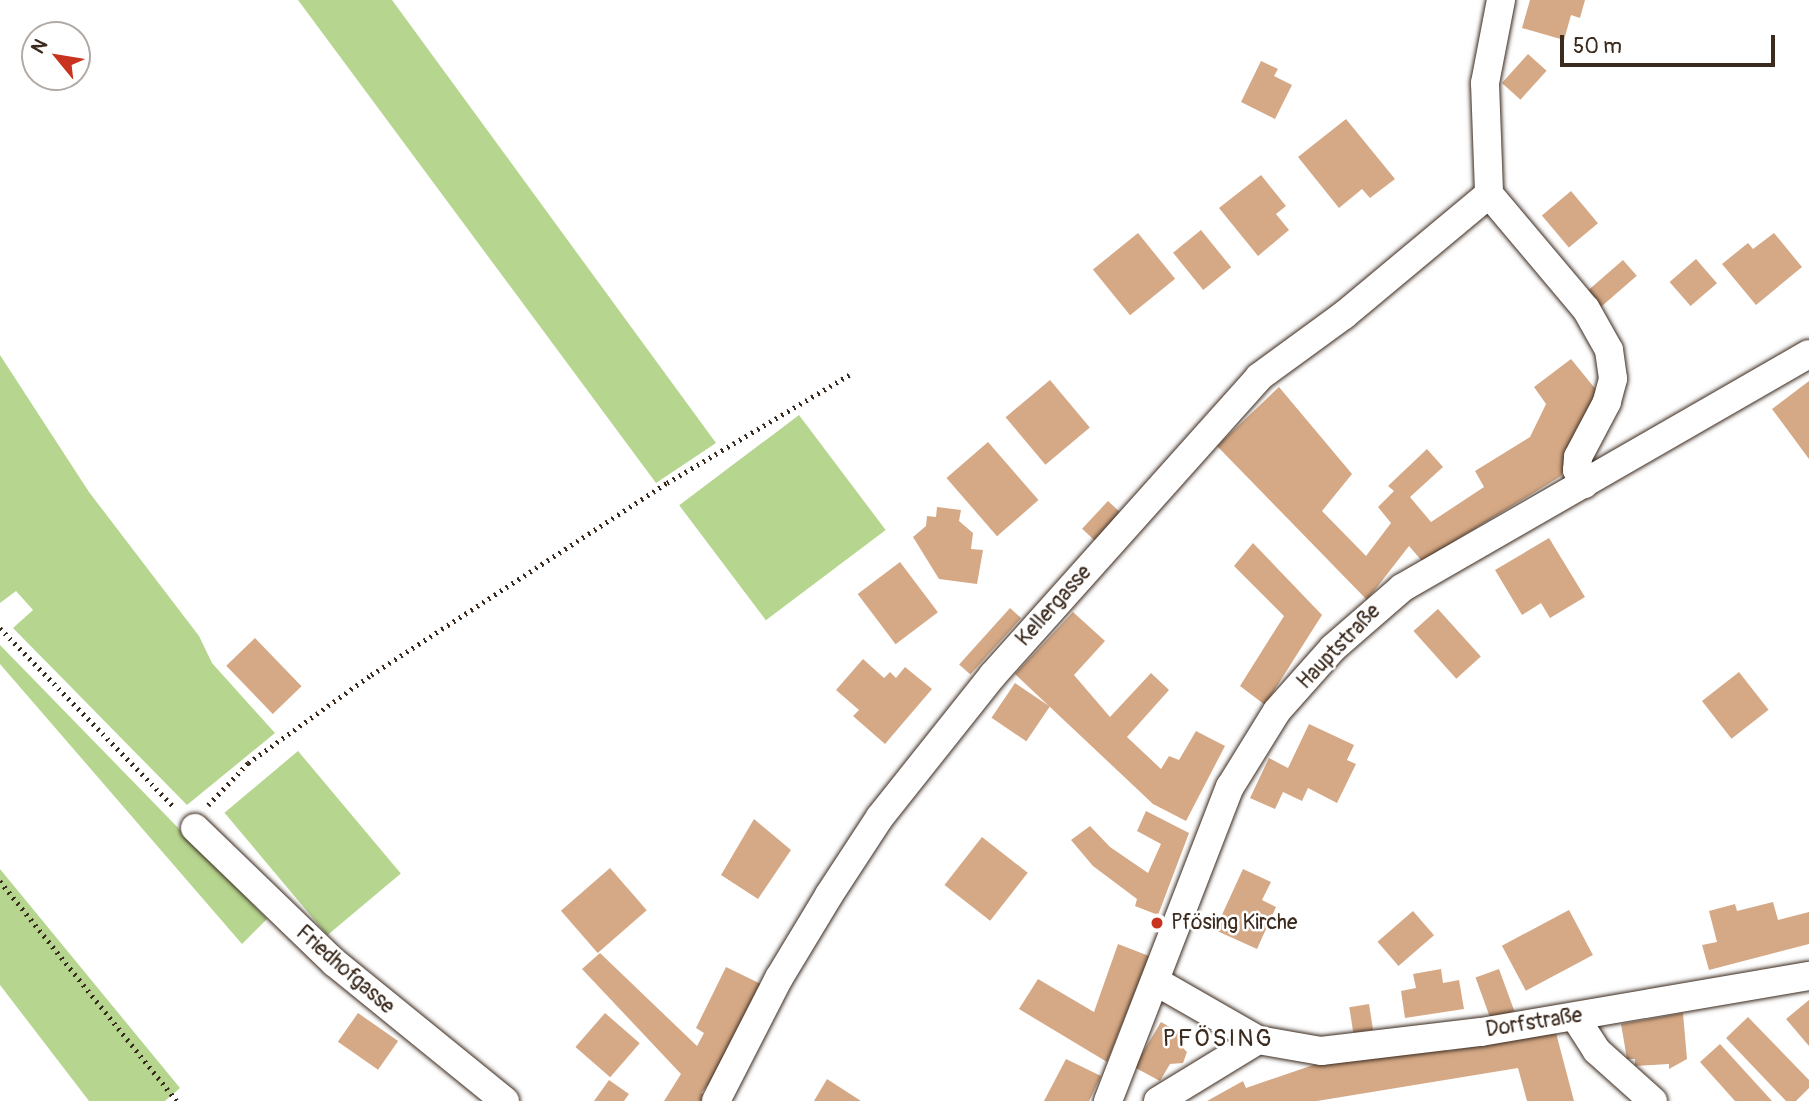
<!DOCTYPE html>
<meta charset="utf-8">
<style>
body{margin:0}
#map{position:relative;width:1809px;height:1101px;overflow:hidden;background:#fff;font-family:Pangolin,sans-serif}
div>[style]{position:absolute}
[style*='--x']{left:calc(var(--x)*1px);top:calc(var(--y)*1px);width:calc(var(--w)*1px);rotate:calc(var(--a)*1deg)}
.green>*{inset:0;background:#b6d68f;transform-origin:0 0}
.building>*{inset:0;background:#d5a986;transform-origin:0 0}
.path>*{height:4.5px;margin-top:-2.25px;transform-origin:0;background:repeating-linear-gradient(90deg,#3b2a1e 0 2px,transparent 0 7px)}
.roads{filter:drop-shadow(0 0 2px #3b2a1e) drop-shadow(0 0 2px #3b2a1e)}
.minor>*{height:28px;margin:-14px;padding:0 14px;transform-origin:14px;border-radius:14px;background:#fff}
.dots>*{width:19px;height:19px;translate:-50% -50%;box-sizing:border-box;border:4px solid #fff;border-radius:50%}
span{translate:-50% -50%;white-space:nowrap;text-align:center;line-height:1.15;-webkit-text-stroke:5px #fff;paint-order:stroke}
.street-label{font-size:21px;color:#3b2a1e}
.poi-label{font-size:21px;color:#3b2a1e}
.left{translate:0 -50%;text-align:left}
.quarter-label{font-size:24px;color:#3b2a1e;letter-spacing:2px}
.north{position:absolute;left:21px;top:21px;width:70px;height:70px;box-sizing:border-box;background:#fff;border:2px solid #b1aaa5;border-radius:50%;rotate:300deg;font-size:19px;font-weight:700;line-height:28px;text-align:center;color:#3b2a1e}
.north::after{content:'';display:block;margin:auto;width:24px;height:32px;background:#c8321e;clip-path:polygon(50% 0,100% 100%,50% 72%,0 100%)}
.scale{position:absolute;left:1560px;top:35px;width:215px;height:32px;box-sizing:border-box;border:4px solid #3b2a1e;border-top:0;padding-left:9px;font-size:21px;line-height:24px;white-space:nowrap;color:#3b2a1e;-webkit-text-stroke:5px #fff;paint-order:stroke}
</style>
<div id="map">
<div class="green">
<div style="clip-path:polygon(298px 0,392px 0,716px 443px,656px 483px)"></div>
<div style="clip-path:polygon(0 355px,89px 492px,199px 636px,212px 663px,275px 733px,187px 805px,13px 628px,33px 610px,16px 591px,0 603px)"></div>
<div style="left:799px;top:415px;width:144px;height:150px;rotate:53deg"></div>
<div style="clip-path:polygon(0 645px,267px 919px,242px 944px,0 664px)"></div>
<div style="left:298px;top:751px;width:160px;height:96px;rotate:50deg"></div>
<div style="clip-path:polygon(0 869px,180px 1088px,165px 1101px,89px 1101px,0 985px)"></div>
</div>
<div class="building">
<div style="clip-path:polygon(1530px 0,1585px 0,1580px 18px,1571px 15px,1564px 40px,1522px 28px)"></div>
<div style="left:1528px;top:54px;width:25px;height:39px;rotate:42deg"></div>
<div style="clip-path:polygon(1261px 61px,1278px 69px,1274px 76px,1292px 85px,1275px 119px,1241px 102px)"></div>
<div style="clip-path:polygon(1346px 119px,1395px 179px,1370px 198px,1362px 189px,1339px 208px,1298px 157px)"></div>
<div style="clip-path:polygon(1261px 175px,1286px 206px,1276px 214px,1289px 230px,1258px 256px,1219px 208px)"></div>
<div style="left:1571px;top:191px;width:42px;height:38px;rotate:50deg"></div>
<div style="left:1201px;top:230px;width:48px;height:36px;rotate:51deg"></div>
<div style="left:1138px;top:233px;width:59px;height:58px;rotate:51deg"></div>
<div style="clip-path:polygon(1774px 233px,1802px 267px,1756px 305px,1722px 264px,1748px 243px,1753px 249px)"></div>
<div style="left:1696px;top:259px;width:32px;height:35px;rotate:49deg"></div>
<div style="left:1623px;top:260px;width:21px;height:48px;rotate:49deg"></div>
<div style="clip-path:polygon(1571px 359px,1602px 397px,1561px 476px,1422px 561px,1409px 546px,1367px 600px,1217px 446px,1279px 387px,1352px 474px,1322px 511px,1366px 556px,1391px 523px,1378px 507px,1394px 491px,1388px 486px,1427px 449px,1443px 467px,1410px 497px,1431px 522px,1484px 487px,1475px 471px,1530px 437px,1546px 404px,1534px 387px)"></div>
<div style="left:1050px;top:380px;width:62px;height:58px;rotate:50deg"></div>
<div style="clip-path:polygon(1809px 381px,1809px 459px,1772px 409px)"></div>
<div style="left:988px;top:442px;width:77px;height:55px;rotate:49deg"></div>
<div style="left:1108px;top:501px;width:22px;height:38px;rotate:43deg"></div>
<div style="clip-path:polygon(937px 507px,961px 510px,959px 521px,973px 533px,971px 549px,983px 550px,977px 584px,939px 579px,913px 537px,926px 526px,927px 516px,936px 517px)"></div>
<div style="clip-path:polygon(1549px 538px,1585px 597px,1550px 618px,1541px 603px,1522px 615px,1495px 570px)"></div>
<div style="clip-path:polygon(1253px 543px,1322px 615px,1265px 705px,1240px 686px,1284px 616px,1234px 566px)"></div>
<div style="left:900px;top:562px;width:63px;height:53px;rotate:53deg"></div>
<div style="left:1010px;top:608px;width:15px;height:76px;rotate:42deg"></div>
<div style="left:1438px;top:609px;width:64px;height:33px;rotate:48deg"></div>
<div style="clip-path:polygon(1073px 612px,1105px 641px,1074px 675px,1110px 717px,1151px 673px,1169px 690px,1127px 737px,1161px 769px,1169px 756px,1179px 760px,1196px 731px,1225px 746px,1186px 821px,1153px 804px,1015px 674px)"></div>
<div style="left:255px;top:638px;width:67px;height:40px;rotate:46deg"></div>
<div style="clip-path:polygon(863px 659px,884px 678px,890px 672px,896px 678px,905px 667px,932px 689px,885px 744px,853px 716px,859px 710px,836px 690px)"></div>
<div style="left:1739px;top:672px;width:48px;height:47px;rotate:52deg"></div>
<div style="left:1015px;top:683px;width:42px;height:42px;rotate:34deg"></div>
<div style="clip-path:polygon(1309px 724px,1354px 745px,1347px 760px,1356px 764px,1337px 803px,1308px 788px,1302px 801px,1283px 792px,1275px 809px,1250px 798px,1269px 758px,1288px 768px)"></div>
<div style="clip-path:polygon(1146px 811px,1189px 833px,1158px 915px,1135px 906px,1137px 899px,1093px 866px,1071px 840px,1090px 826px,1110px 847px,1148px 873px,1161px 844px,1137px 831px)"></div>
<div style="clip-path:polygon(754px 819px,791px 850px,758px 899px,721px 875px)"></div>
<div style="left:982px;top:837px;width:58px;height:61px;rotate:38deg"></div>
<div style="left:610px;top:868px;width:56px;height:65px;rotate:49deg"></div>
<div style="clip-path:polygon(1243px 869px,1271px 882px,1262px 900px,1276px 907px,1257px 949px,1215px 930px)"></div>
<div style="clip-path:polygon(1773px 902px,1778px 920px,1809px 912px,1809px 944px,1709px 970px,1702px 945px,1717px 942px,1709px 911px,1735px 904px,1737px 911px)"></div>
<div style="left:1569px;top:910px;width:51px;height:76px;rotate:62deg"></div>
<div style="left:1413px;top:911px;width:32px;height:47px;rotate:49deg"></div>
<div style="clip-path:polygon(1118px 944px,1149px 956px,1107px 1062px,1019px 1009px,1038px 979px,1094px 1012px)"></div>
<div style="clip-path:polygon(600px 953px,697px 1046px,704px 1033px,696px 1028px,726px 967px,763px 985px,724px 1066px,701px 1093px,706px 1096px,703px 1101px,664px 1101px,681px 1074px,582px 969px)"></div>
<div style="clip-path:polygon(1441px 969px,1443px 983px,1459px 980px,1464px 1009px,1405px 1018px,1401px 991px,1416px 988px,1413px 974px)"></div>
<div style="left:1499px;top:969px;width:45px;height:25px;rotate:70deg"></div>
<div style="clip-path:polygon(1809px 1000px,1809px 1046px,1786px 1019px)"></div>
<div style="left:1369px;top:1004px;width:26px;height:20px;rotate:81deg"></div>
<div style="left:358px;top:1013px;width:49px;height:35px;rotate:35deg"></div>
<div style="left:605px;top:1013px;width:46px;height:45px;rotate:41deg"></div>
<div style="clip-path:polygon(1683px 1013px,1687px 1059px,1669px 1069px,1669px 1064px,1635px 1066px,1635px 1059px,1627px 1059px,1621px 1024px)"></div>
<div style="clip-path:polygon(1748px 1017px,1809px 1080px,1809px 1088px,1796px 1101px,1786px 1101px,1726px 1038px)"></div>
<div style="clip-path:polygon(1161px 1022px,1185px 1036px,1180px 1045px,1187px 1052px,1183px 1063px,1170px 1064px,1160px 1081px,1134px 1067px)"></div>
<div style="clip-path:polygon(1556px 1033px,1574px 1101px,1527px 1101px,1518px 1068px,1317px 1101px,1207px 1101px,1243px 1081px,1246px 1088px,1328px 1060px,1445px 1047px,1447px 1051px)"></div>
<div style="clip-path:polygon(1720px 1044px,1772px 1101px,1735px 1101px,1700px 1062px)"></div>
<div style="clip-path:polygon(1066px 1059px,1101px 1076px,1089px 1101px,1044px 1101px)"></div>
<div style="clip-path:polygon(827px 1079px,861px 1101px,814px 1101px)"></div>
<div style="clip-path:polygon(609px 1080px,629px 1094px,624px 1101px,594px 1101px)"></div>
</div>
<div class="path">
<div style="--x:0;--y:628;--w:251;--a:45.8"></div>
<div style="--x:208;--y:805;--w:58;--a:-46.4"></div>
<div style="--x:248;--y:763;--w:151;--a:-35.6"></div>
<div style="--x:371;--y:675;--w:353;--a:-33"></div>
<div style="--x:667;--y:483;--w:212;--a:-30.7"></div>
<div style="--x:0;--y:881;--w:282;--a:51.2"></div>
</div>
<div class="roads">
<div class="minor">
<div style="--x:1501;--y:0;--w:85;--a:100.9"></div>
<div style="--x:1485;--y:83;--w:111;--a:87.9"></div>
<div style="--x:1489;--y:194;--w:150;--a:49.9"></div>
<div style="--x:1586;--y:309;--w:47;--a:60.7"></div>
<div style="--x:1609;--y:350;--w:29;--a:82"></div>
<div style="--x:1613;--y:379;--w:24;--a:105"></div>
<div style="--x:1607;--y:402;--w:62;--a:117.8"></div>
<div style="--x:1578;--y:457;--w:13;--a:94"></div>
<div style="--x:1577;--y:470;--w:16;--a:63"></div>
<div style="--x:195;--y:828;--w:194;--a:44"></div>
<div style="--x:335;--y:963;--w:219;--a:39.1"></div>
<div style="--x:1155;--y:981;--w:119;--a:29.8"></div>
<div style="--x:1258;--y:1040;--w:64;--a:9.9"></div>
<div style="--x:1321;--y:1051;--w:161;--a:-6.8"></div>
<div style="--x:1481;--y:1032;--w:333;--a:-9.7"></div>
<div style="--x:1575;--y:1017;--w:40;--a:57.1"></div>
<div style="--x:1597;--y:1051;--w:75;--a:41.8"></div>
<div style="--x:716;--y:1101;--w:138;--a:-62.9"></div>
<div style="--x:779;--y:978;--w:97;--a:-58.9"></div>
<div style="--x:829;--y:895;--w:93;--a:-56.8"></div>
<div style="--x:880;--y:817;--w:181;--a:-51.5"></div>
<div style="--x:993;--y:675;--w:399;--a:-48.2"></div>
<div style="--x:1259;--y:377;--w:105;--a:-36.1"></div>
<div style="--x:1344;--y:315;--w:189;--a:-39.8"></div>
<div style="--x:1108;--y:1101;--w:337;--a:-68.8"></div>
<div style="--x:1230;--y:787;--w:89;--a:-58.3"></div>
<div style="--x:1277;--y:711;--w:84;--a:-48.4"></div>
<div style="--x:1333;--y:648;--w:91;--a:-41"></div>
<div style="--x:1402;--y:588;--w:469;--a:-29.9"></div>
<div style="--x:1158;--y:1101;--w:117;--a:-31.4"></div>
</div>
</div>
<div class="dots">
<div style="left:1157px;top:923px;background:#c8321e"></div>
</div>
<div class="street-label">
<span style="left:1054px;top:606px;rotate:-48deg">Kellergasse</span>
<span style="left:1339px;top:647px;rotate:-46deg">Hauptstraße</span>
<span style="left:345px;top:970px;rotate:41deg">Friedhofgasse</span>
<span style="left:1534px;top:1023px;rotate:-9deg">Dorfstraße</span>
</div>
<div class="poi-label">
<span class="left" style="left:1171px;top:923px">Pfösing Kirche</span>
</div>
<div class="quarter-label">
<span style="left:1218px;top:1039px">PFÖSING</span>
</div>
<div class="north">N</div>
<div class="scale">50 m</div>
</div>
